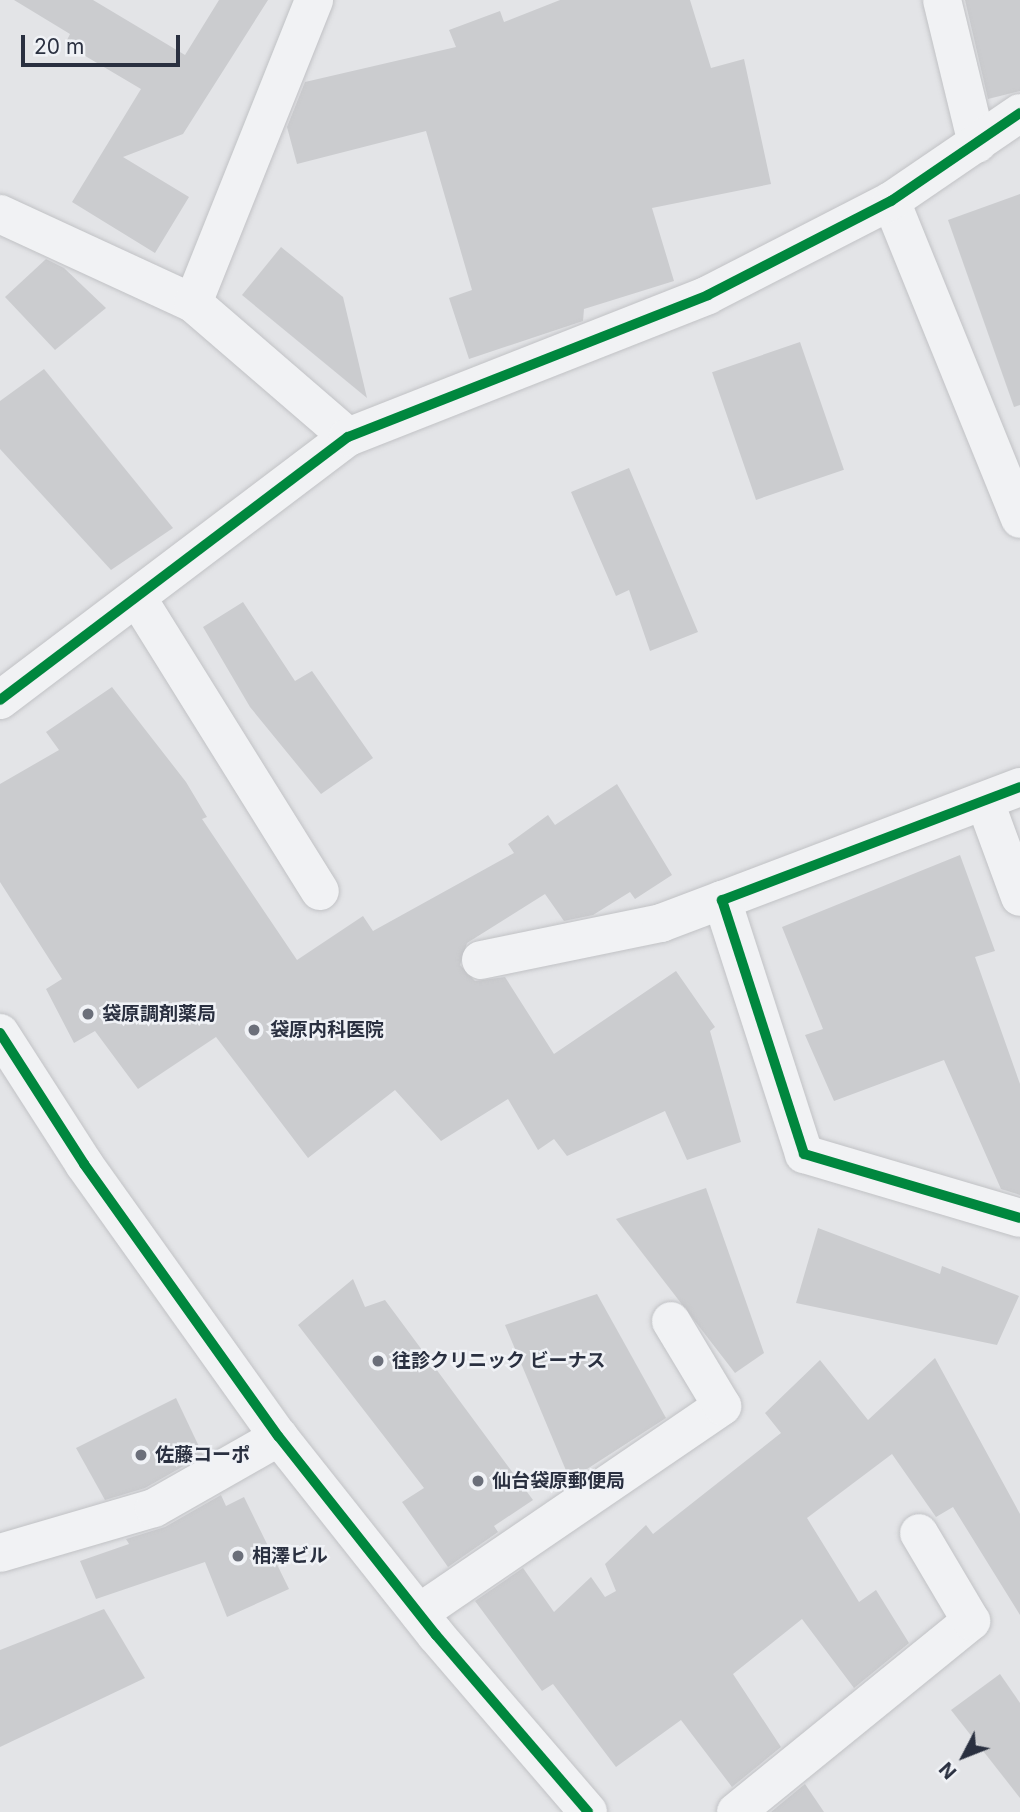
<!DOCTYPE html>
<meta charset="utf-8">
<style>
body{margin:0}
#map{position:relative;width:1020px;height:1812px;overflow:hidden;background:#e3e4e7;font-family:Inter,"Noto Sans JP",sans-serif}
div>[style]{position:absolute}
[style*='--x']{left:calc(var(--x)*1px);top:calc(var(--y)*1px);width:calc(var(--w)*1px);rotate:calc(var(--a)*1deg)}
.building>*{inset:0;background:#cbcccf;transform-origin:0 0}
.roads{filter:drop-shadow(0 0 2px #c1c2c5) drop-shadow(0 0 2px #c1c2c5)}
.minor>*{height:38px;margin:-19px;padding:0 19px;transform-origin:19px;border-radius:19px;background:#f1f2f4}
.cycleway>*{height:10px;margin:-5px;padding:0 5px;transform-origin:5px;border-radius:5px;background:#00873e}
.dots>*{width:19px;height:19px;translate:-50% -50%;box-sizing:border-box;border:4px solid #f0f2f6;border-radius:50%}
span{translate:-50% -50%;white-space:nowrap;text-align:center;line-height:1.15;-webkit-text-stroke:5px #f0f2f6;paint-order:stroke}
.poi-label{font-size:19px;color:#2a3040;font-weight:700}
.left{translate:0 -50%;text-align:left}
.north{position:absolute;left:929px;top:1721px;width:70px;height:70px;-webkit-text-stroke:5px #f0f2f6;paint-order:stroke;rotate:228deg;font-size:19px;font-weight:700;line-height:28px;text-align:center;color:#2a3040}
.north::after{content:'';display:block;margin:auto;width:24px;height:32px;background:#2a3040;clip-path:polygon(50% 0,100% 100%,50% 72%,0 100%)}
.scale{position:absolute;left:21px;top:35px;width:159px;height:32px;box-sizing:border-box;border:4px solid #2a3040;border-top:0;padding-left:9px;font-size:21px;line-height:24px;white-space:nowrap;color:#2a3040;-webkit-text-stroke:5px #f0f2f6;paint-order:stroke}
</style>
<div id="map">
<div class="building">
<div style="clip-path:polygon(14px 0,93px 0,185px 55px,219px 0,268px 0,183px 134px,123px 157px,189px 197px,155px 253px,72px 202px,141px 89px,65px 44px,70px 34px)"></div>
<div style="clip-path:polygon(560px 0,690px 0,711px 68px,744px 59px,771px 184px,652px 208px,674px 281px,584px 309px,583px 321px,469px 359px,449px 298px,472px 290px,426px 131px,297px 164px,287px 127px,305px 82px,456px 47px,449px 30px,500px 11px,504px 22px)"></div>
<div style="clip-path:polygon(965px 0,1020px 0,1020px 91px,988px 99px)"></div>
<div style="clip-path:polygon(1020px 194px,1020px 405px,1014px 407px,948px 220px)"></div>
<div style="clip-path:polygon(281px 247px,343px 297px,367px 398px,242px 295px)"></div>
<div style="clip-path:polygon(46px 259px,64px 268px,106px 308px,55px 350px,5px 297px)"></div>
<div style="left:800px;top:342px;width:135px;height:93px;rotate:71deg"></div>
<div style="clip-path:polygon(44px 369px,173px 528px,111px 570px,0 449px,0 401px)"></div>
<div style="clip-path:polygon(629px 468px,698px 632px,650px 651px,629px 590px,616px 596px,571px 492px)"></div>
<div style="clip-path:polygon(243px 602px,295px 681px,312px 671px,373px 758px,321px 794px,250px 707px,203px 627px)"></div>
<div style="clip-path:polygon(112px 687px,186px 782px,207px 817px,202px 819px,297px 960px,363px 916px,373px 931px,514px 853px,508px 844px,548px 815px,555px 825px,617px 784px,672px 875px,635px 899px,630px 892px,593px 915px,564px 921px,545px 894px,467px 943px,460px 965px,475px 981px,505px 977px,554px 1054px,676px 971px,715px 1027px,710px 1031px,741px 1142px,687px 1160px,665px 1111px,567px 1156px,554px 1139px,538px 1150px,508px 1099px,441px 1141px,395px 1090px,308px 1158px,216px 1037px,138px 1089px,95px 1031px,74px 1043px,46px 989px,62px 979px,0 882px,0 784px,59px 750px,46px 732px)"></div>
<div style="clip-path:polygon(960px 855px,995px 951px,975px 957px,1020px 1084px,1020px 1195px,1001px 1189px,944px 1060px,834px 1101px,805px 1035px,823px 1029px,782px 927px)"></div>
<div style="clip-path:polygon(706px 1188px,764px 1353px,735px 1373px,616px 1219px)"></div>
<div style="clip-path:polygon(818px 1228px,940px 1274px,942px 1266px,1019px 1296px,997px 1345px,796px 1303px)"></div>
<div style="clip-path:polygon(353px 1279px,365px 1307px,385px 1300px,533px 1500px,494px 1526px,498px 1532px,448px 1567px,402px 1502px,424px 1488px,298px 1325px)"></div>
<div style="clip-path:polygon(597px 1294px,666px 1418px,570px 1480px,505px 1325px)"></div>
<div style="clip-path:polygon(935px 1358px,1020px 1514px,1020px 1615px,953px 1507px,936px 1517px,892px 1454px,807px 1518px,859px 1602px,876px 1590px,909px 1643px,854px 1688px,802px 1619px,733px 1674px,781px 1747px,732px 1787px,681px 1720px,616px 1767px,553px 1684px,542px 1691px,475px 1601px,523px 1568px,554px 1612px,591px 1577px,605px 1597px,616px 1591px,605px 1564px,646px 1525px,653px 1534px,781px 1433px,765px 1413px,820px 1360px,868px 1420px)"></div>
<div style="clip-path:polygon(176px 1398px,203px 1455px,145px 1488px,105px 1500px,76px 1448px)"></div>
<div style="clip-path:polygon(221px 1495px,226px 1506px,244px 1497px,289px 1589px,227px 1617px,205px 1562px,96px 1599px,80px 1561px,129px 1544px,126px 1539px,165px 1527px)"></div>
<div style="clip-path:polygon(104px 1609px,145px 1678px,0 1747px,0 1650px)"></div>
<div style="clip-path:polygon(1000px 1674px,1020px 1703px,1020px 1798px,951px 1710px)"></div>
<div style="clip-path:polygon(805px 1784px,824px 1812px,771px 1812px)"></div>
</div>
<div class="roads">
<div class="minor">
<div style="--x:942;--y:0;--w:148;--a:76.3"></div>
<div style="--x:891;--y:201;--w:343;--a:67.9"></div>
<div style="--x:0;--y:214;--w:213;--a:24.8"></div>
<div style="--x:193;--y:303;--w:205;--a:40.8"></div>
<div style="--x:193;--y:303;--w:326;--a:-68.2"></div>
<div style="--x:138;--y:599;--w:344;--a:58.1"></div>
<div style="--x:0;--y:700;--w:436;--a:-37.1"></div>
<div style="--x:348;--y:437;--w:387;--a:-21.5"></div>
<div style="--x:708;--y:295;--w:206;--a:-27.2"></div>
<div style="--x:891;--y:201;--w:156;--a:-34.3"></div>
<div style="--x:1020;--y:787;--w:319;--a:159.2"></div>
<div style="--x:722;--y:900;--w:267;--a:72.1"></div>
<div style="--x:804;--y:1154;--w:225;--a:16.5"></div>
<div style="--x:985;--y:802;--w:101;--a:69.8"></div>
<div style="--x:481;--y:960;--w:184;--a:-11.6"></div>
<div style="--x:661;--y:923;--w:65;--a:-20.7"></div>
<div style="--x:0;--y:1033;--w:156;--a:57.3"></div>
<div style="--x:84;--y:1164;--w:335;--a:54.5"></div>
<div style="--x:279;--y:1437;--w:253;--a:51.6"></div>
<div style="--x:436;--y:1635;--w:233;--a:49.3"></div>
<div style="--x:0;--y:1553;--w:160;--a:-16.3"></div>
<div style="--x:154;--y:1508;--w:144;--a:-29.6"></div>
<div style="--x:419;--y:1613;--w:367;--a:-34.3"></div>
<div style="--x:722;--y:1406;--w:99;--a:-121"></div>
<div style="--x:736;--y:1812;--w:303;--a:-39.1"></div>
<div style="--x:971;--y:1621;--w:102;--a:-120.6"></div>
</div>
</div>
<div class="cycleway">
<div style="--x:0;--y:700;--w:436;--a:-37.1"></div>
<div style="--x:348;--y:437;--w:387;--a:-21.5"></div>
<div style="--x:708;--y:295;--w:206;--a:-27.2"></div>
<div style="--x:891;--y:201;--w:156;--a:-34.3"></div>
<div style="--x:1020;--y:787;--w:319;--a:159.2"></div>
<div style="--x:722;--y:900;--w:267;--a:72.1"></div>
<div style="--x:804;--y:1154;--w:225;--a:16.5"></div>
<div style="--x:0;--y:1033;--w:156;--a:57.3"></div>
<div style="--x:84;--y:1164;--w:335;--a:54.5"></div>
<div style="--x:279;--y:1437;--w:253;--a:51.6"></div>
<div style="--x:436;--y:1635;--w:233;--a:49.3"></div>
</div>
<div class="dots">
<div style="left:88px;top:1014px;background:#6b6f7a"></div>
<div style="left:254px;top:1030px;background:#6b6f7a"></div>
<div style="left:378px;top:1361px;background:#6b6f7a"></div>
<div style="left:141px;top:1455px;background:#6b6f7a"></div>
<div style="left:478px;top:1481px;background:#6b6f7a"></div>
<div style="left:238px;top:1556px;background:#6b6f7a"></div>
</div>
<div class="poi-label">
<span class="left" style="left:102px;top:1014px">袋原調剤薬局</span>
<span class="left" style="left:270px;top:1030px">袋原内科医院</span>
<span class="left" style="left:392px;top:1361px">往診クリニック ビーナス</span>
<span class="left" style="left:155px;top:1455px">佐藤コーポ</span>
<span class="left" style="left:492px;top:1481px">仙台袋原郵便局</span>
<span class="left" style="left:252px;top:1556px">相澤ビル</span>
</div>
<div class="north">N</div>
<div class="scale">20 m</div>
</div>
